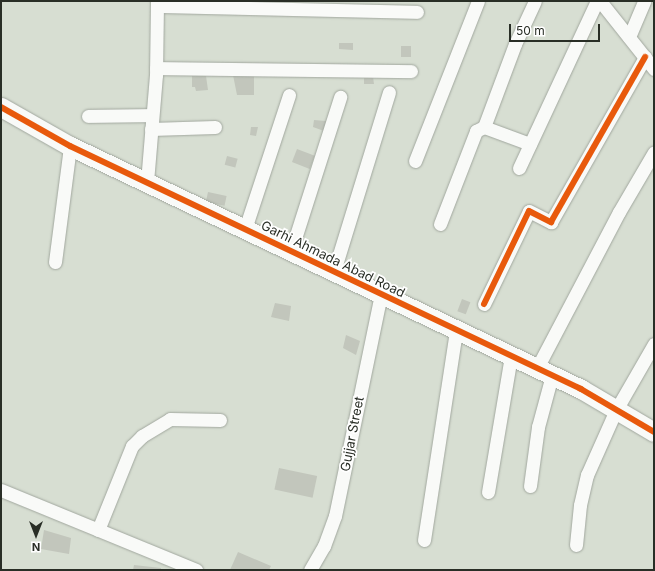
<!DOCTYPE html>
<style>
body{margin:0}
#map{position:relative;width:655px;height:571px;overflow:hidden;background:#d7ded2;font-family:Inter,sans-serif}
div>[style]{position:absolute}
[style*='--x']{left:calc(var(--x)*1px);top:calc(var(--y)*1px);width:calc(var(--w)*1px);rotate:calc(var(--a)*1deg)}
.building>*{inset:0;background:#c2c6bc;transform-origin:0 0}
.roads{filter:drop-shadow(0 0 1px #a1a79e) drop-shadow(0 0 1px #a1a79e)}
.street>*{height:13px;margin:-6.5px;padding:0 6.5px;transform-origin:6.5px;border-radius:6.5px;background:#f9faf8}
.secondary>*{height:19px;margin:-9.5px;padding:0 9.5px;transform-origin:9.5px;border-radius:9.5px;background:#f9faf8}
.cycleway>*{height:6px;margin:-3px;padding:0 3px;transform-origin:3px;border-radius:3px;background:#e8590c}
span{translate:-50% -50%;white-space:nowrap;text-align:center;line-height:1.15;-webkit-text-stroke:3.5px #fff;paint-order:stroke}
.street-label{font-size:13px;color:#292e26}
.frame{position:absolute;inset:0;border:2px solid #292e26;pointer-events:none}
.north{position:absolute;left:16px;top:515px;width:40px;height:40px;-webkit-text-stroke:3px #fff;paint-order:stroke;rotate:180deg;font-size:11px;font-weight:700;line-height:16px;text-align:center;color:#292e26}
.north::after{content:'';display:block;margin:auto;width:14px;height:18px;background:#292e26;clip-path:polygon(50% 0,100% 100%,50% 72%,0 100%)}
.scale{position:absolute;left:509px;top:24px;width:91px;height:18px;box-sizing:border-box;border:2px solid #292e26;border-top:0;padding-left:5px;font-size:12px;line-height:14px;white-space:nowrap;color:#292e26;-webkit-text-stroke:3px #fff;paint-order:stroke}
</style>
<div id="map">
<div class="building">
<div style="clip-path:polygon(339px 43px,353px 43px,353px 50px,339px 49px)"></div>
<div style="left:411px;top:46px;width:11px;height:10px;rotate:90deg"></div>
<div style="clip-path:polygon(233px 75px,254px 75px,254px 95px,237px 95px)"></div>
<div style="clip-path:polygon(192px 76px,206px 76px,208px 90px,196px 91px,195px 87px,192px 87px)"></div>
<div style="clip-path:polygon(364px 76px,373px 77px,374px 84px,364px 84px)"></div>
<div style="clip-path:polygon(314px 120px,326px 121px,324px 131px,313px 127px)"></div>
<div style="clip-path:polygon(251px 127px,258px 127px,256px 136px,250px 135px)"></div>
<div style="left:297px;top:149px;width:19px;height:14px;rotate:21deg"></div>
<div style="left:227px;top:156px;width:11px;height:9px;rotate:15deg"></div>
<div style="left:208px;top:192px;width:19px;height:10px;rotate:12deg"></div>
<div style="left:462px;top:299px;width:9px;height:13px;rotate:21deg"></div>
<div style="clip-path:polygon(275px 303px,291px 306px,289px 321px,271px 317px)"></div>
<div style="clip-path:polygon(346px 335px,360px 341px,356px 355px,343px 348px)"></div>
<div style="left:279px;top:468px;width:39px;height:22px;rotate:12deg"></div>
<div style="clip-path:polygon(44px 530px,71px 538px,69px 554px,41px 549px)"></div>
<div style="clip-path:polygon(238px 552px,271px 566px,269px 570px,230px 570px)"></div>
<div style="clip-path:polygon(134px 565px,161px 568px,161px 570px,133px 570px)"></div>
</div>
<div class="roads">
<div class="street">
<div style="--x:600;--y:1;--w:87;--a:51.5"></div>
<div style="--x:157;--y:6;--w:260;--a:1.3"></div>
<div style="--x:629;--y:37;--w:39;--a:-67"></div>
<div style="--x:156;--y:68;--w:255;--a:0.7"></div>
<div style="--x:88;--y:116;--w:64;--a:-0.9"></div>
<div style="--x:484;--y:127;--w:49;--a:20.3"></div>
<div style="--x:151;--y:129;--w:64;--a:-1.8"></div>
<div style="--x:415;--y:161;--w:172;--a:-68.5"></div>
<div style="--x:519;--y:168;--w:184;--a:-65"></div>
<div style="--x:147;--y:182;--w:107;--a:-85.2"></div>
<div style="--x:156;--y:75;--w:74;--a:-89.2"></div>
<div style="--x:440;--y:224;--w:100;--a:-68.8"></div>
<div style="--x:476;--y:131;--w:9;--a:-27"></div>
<div style="--x:484;--y:127;--w:89;--a:-69.5"></div>
<div style="--x:515;--y:44;--w:47;--a:-65.1"></div>
<div style="--x:245;--y:229;--w:141;--a:-71.8"></div>
<div style="--x:291;--y:251;--w:162;--a:-72.3"></div>
<div style="--x:55;--y:262;--w:117;--a:-82.6"></div>
<div style="--x:334;--y:271;--w:187;--a:-72.9"></div>
<div style="--x:484;--y:304;--w:103;--a:-64.2"></div>
<div style="--x:529;--y:211;--w:25;--a:27"></div>
<div style="--x:551;--y:222;--w:190;--a:-60.3"></div>
<div style="--x:537;--y:368;--w:176;--a:-62.3"></div>
<div style="--x:619;--y:212;--w:69;--a:-59.7"></div>
<div style="--x:530;--y:486;--w:60;--a:-82.3"></div>
<div style="--x:538;--y:427;--w:54;--a:-74.9"></div>
<div style="--x:1;--y:490;--w:211;--a:22.3"></div>
<div style="--x:488;--y:492;--w:138;--a:-80.4"></div>
<div style="--x:98;--y:530;--w:91;--a:-68"></div>
<div style="--x:132;--y:446;--w:14;--a:-45"></div>
<div style="--x:142;--y:436;--w:33;--a:-31"></div>
<div style="--x:170;--y:419;--w:50;--a:1.1"></div>
<div style="--x:424;--y:540;--w:212;--a:-81.3"></div>
<div style="--x:576;--y:545;--w:40;--a:-84.3"></div>
<div style="--x:580;--y:505;--w:31;--a:-77"></div>
<div style="--x:587;--y:475;--w:71;--a:-66"></div>
<div style="--x:616;--y:410;--w:76;--a:-60.1"></div>
<div style="--x:310;--y:570;--w:28;--a:-60"></div>
<div style="--x:324;--y:546;--w:32;--a:-70"></div>
<div style="--x:335;--y:516;--w:227;--a:-78.3"></div>
</div>
<div class="secondary">
<div style="--x:1;--y:107;--w:79;--a:29.5"></div>
<div style="--x:70;--y:146;--w:566;--a:25.43"></div>
<div style="--x:581;--y:389;--w:85;--a:30.5"></div>
</div>
</div>
<div class="cycleway">
<div style="--x:1;--y:107;--w:79;--a:29.5"></div>
<div style="--x:70;--y:146;--w:566;--a:25.43"></div>
<div style="--x:581;--y:389;--w:85;--a:30.5"></div>
<div style="--x:484;--y:304;--w:103;--a:-64.2"></div>
<div style="--x:529;--y:211;--w:25;--a:27"></div>
<div style="--x:551;--y:222;--w:190;--a:-60.3"></div>
</div>
<div class="street-label">
<span style="left:333px;top:259px;rotate:26deg">Garhi Ahmada Abad Road</span>
<span style="left:352px;top:434px;rotate:-79deg">Gujjar Street</span>
</div>
<div class="frame"></div>
<div class="north">N</div>
<div class="scale">50 m</div>
</div>
